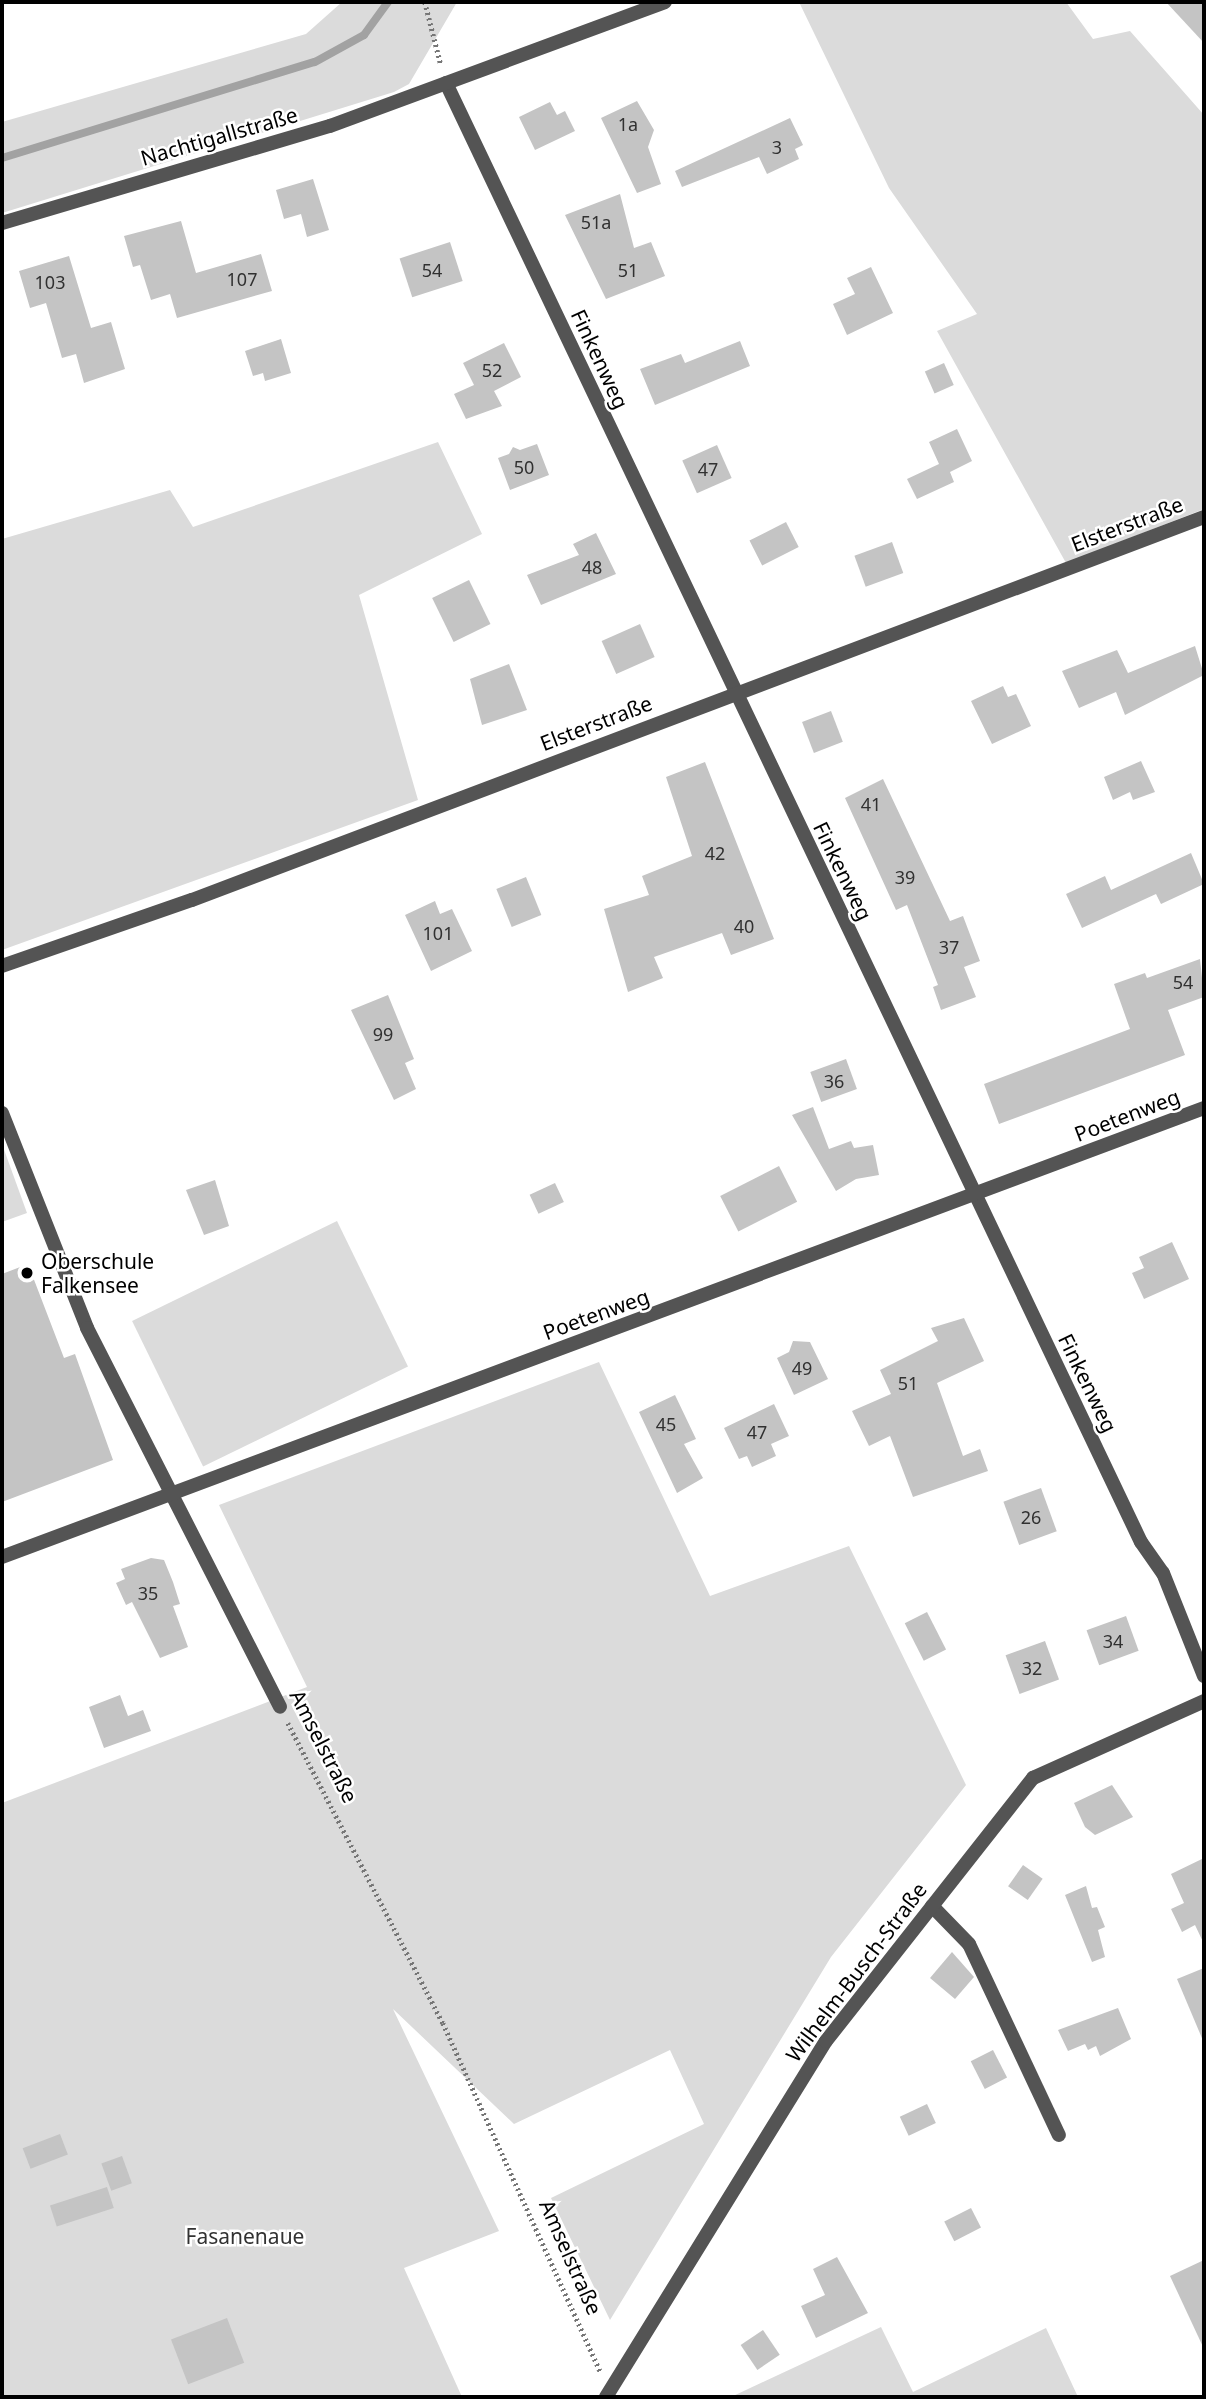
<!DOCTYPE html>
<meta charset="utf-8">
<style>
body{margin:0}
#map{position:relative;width:1206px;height:2399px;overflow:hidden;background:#fff;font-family:"Noto Sans",sans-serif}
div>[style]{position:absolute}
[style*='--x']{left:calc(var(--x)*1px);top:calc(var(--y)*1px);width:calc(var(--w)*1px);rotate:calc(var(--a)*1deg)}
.green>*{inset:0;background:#dbdbdb;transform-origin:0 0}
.stream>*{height:8px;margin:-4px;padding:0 4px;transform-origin:4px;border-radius:4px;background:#a2a2a2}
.building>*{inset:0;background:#c4c4c4;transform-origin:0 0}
.path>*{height:4.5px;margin-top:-2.25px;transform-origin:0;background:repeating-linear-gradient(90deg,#767676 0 2px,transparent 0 5.5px)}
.lane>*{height:14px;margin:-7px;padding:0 7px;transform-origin:7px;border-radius:7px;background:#545454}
.street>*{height:14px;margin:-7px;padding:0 7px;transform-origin:7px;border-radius:7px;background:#545454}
.dots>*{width:19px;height:19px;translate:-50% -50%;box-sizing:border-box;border:4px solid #fff;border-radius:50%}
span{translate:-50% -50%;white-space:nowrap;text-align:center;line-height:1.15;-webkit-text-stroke:5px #fff;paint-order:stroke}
.number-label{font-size:18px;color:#313131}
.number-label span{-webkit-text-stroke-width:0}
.street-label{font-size:21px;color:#000}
.poi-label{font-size:21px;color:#000}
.left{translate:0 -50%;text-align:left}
.park-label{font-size:21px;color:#323232}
.frame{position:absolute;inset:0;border:4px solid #000;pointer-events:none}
</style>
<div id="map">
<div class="green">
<div style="clip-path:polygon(342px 2px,457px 2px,409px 84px,394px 92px,2px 213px,2px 122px,306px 34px)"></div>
<div style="clip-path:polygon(799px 2px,1066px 2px,1093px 39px,1130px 31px,1204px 115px,1204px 509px,1066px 563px,937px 331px,977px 314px,889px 188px)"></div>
<div style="clip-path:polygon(438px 442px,482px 534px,359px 595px,418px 800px,2px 950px,2px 539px,170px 490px,193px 527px)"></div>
<div style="clip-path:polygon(2px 1144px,27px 1213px,2px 1222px)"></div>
<div style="left:337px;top:1221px;width:162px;height:228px;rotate:64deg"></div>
<div style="clip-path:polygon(599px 1362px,710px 1596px,849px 1546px,966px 1785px,831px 1957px,610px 2320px,551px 2198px,704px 2124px,670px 2050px,514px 2124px,393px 2009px,499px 2231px,404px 2268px,462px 2397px,2px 2397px,2px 1803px,307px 1687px,219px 1505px)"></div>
<div style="clip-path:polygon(881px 2327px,913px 2392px,1046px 2328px,1078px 2397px,731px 2397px)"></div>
</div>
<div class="stream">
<div style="--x:2;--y:158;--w:327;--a:-17.1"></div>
<div style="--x:315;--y:62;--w:56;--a:-28.9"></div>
<div style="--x:364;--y:35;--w:41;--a:-54"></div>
</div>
<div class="building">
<div style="clip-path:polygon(1166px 2px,1204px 2px,1204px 43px)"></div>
<div style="clip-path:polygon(637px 101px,654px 130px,648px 147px,661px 184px,637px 193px,601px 118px)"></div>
<div style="clip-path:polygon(550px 102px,557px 115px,565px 111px,575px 131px,535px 150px,519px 117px)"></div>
<div style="clip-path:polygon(790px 118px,803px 145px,795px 149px,799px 159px,767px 174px,759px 157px,682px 187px,675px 171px)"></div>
<div style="clip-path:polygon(313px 179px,329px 230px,307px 237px,301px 214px,284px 219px,276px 190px)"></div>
<div style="clip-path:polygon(620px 194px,634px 248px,651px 242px,665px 276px,606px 299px,565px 215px)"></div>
<div style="clip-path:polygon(181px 221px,196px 273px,261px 254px,272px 291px,177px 318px,170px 294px,151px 300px,140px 265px,133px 267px,124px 236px)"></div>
<div style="left:450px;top:242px;width:41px;height:53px;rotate:72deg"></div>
<div style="clip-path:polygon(69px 256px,91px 328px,111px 322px,125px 369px,84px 383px,76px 354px,62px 358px,46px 303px,30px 308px,19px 271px)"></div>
<div style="clip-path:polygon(871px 267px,893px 313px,847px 335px,833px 304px,855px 294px,847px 278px)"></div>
<div style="clip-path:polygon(281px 339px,291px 373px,265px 381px,263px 373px,253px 376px,245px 351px)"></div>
<div style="clip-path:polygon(740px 341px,750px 366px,655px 405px,640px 369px,681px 354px,685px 363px)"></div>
<div style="clip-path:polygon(504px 343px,521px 377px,494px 391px,502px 406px,466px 419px,454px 394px,474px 385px,463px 363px)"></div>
<div style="left:944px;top:363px;width:24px;height:21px;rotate:66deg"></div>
<div style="clip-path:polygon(957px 429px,972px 461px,950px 472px,954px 482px,917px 499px,907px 479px,939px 464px,929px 442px)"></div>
<div style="clip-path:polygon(537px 444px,549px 475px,510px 490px,498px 458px,509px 454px,513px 447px,520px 450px)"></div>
<div style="left:717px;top:445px;width:36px;height:38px;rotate:66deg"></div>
<div style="left:786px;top:522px;width:28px;height:41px;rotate:63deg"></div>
<div style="clip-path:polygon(596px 533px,616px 574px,541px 605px,527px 575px,579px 555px,573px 544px)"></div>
<div style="left:892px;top:542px;width:33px;height:40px;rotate:70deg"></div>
<div style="left:469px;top:580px;width:49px;height:41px;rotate:64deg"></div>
<div style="left:640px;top:624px;width:36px;height:42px;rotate:66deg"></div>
<div style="clip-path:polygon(1195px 646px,1204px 675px,1125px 715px,1116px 692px,1079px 708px,1062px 671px,1117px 650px,1128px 673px)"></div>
<div style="clip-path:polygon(509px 664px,527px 710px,482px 725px,470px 679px)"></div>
<div style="clip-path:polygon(1003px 686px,1008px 697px,1016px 694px,1031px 726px,992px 744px,971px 701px)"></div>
<div style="left:831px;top:711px;width:33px;height:31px;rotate:69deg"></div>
<div style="clip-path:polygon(1141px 761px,1155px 792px,1133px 800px,1130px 792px,1113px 800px,1104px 777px)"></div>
<div style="clip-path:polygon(705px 762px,774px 939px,731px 955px,722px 933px,654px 957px,663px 978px,628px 992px,604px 909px,649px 895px,642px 876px,692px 856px,666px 777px)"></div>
<div style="clip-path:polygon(883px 779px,950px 921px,963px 916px,980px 961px,964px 967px,976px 997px,941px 1010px,933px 987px,938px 985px,907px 905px,896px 910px,845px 798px)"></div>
<div style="clip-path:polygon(1191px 853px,1204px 884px,1161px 904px,1156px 894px,1082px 928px,1066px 894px,1105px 876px,1111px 890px)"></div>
<div style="left:526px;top:877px;width:41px;height:32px;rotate:68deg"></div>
<div style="clip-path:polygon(435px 901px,440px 914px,452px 909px,472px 951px,431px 971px,405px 915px)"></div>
<div style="clip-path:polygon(1200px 959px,1204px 997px,1168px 1010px,1185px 1055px,999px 1124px,984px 1084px,1130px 1029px,1114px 984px,1145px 973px,1147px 978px)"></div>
<div style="clip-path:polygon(388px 995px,414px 1059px,405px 1063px,416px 1089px,394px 1100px,351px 1010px)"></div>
<div style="left:846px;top:1059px;width:32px;height:38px;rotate:70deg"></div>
<div style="clip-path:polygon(813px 1107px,829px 1149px,851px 1141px,854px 1148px,873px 1145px,879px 1175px,856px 1179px,836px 1191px,792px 1115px)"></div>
<div style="left:779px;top:1166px;width:40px;height:66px;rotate:63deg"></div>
<div style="clip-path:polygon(215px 1180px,229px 1226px,204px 1235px,186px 1190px)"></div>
<div style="left:555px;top:1183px;width:21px;height:28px;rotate:65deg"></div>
<div style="clip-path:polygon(1172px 1242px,1189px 1279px,1144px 1299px,1132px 1273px,1144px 1268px,1139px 1257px)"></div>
<div style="clip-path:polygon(28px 1264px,64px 1358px,75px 1354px,113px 1460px,2px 1502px,2px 1274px)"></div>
<div style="clip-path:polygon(964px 1318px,984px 1361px,937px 1383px,963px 1456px,980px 1449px,988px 1471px,913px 1497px,890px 1436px,869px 1446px,852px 1411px,891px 1394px,880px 1370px,938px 1341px,931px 1328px)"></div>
<div style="clip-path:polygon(793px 1341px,810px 1342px,828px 1379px,794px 1395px,777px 1358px,789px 1352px)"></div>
<div style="clip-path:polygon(675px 1395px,696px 1439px,684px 1444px,703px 1478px,677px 1493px,639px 1412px)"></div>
<div style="clip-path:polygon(774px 1404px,789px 1436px,771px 1444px,776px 1456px,752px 1467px,747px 1456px,739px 1459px,724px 1428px)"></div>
<div style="left:1041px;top:1488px;width:46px;height:40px;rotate:70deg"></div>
<div style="clip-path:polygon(151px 1558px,164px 1560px,173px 1582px,180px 1604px,173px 1606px,188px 1647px,160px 1658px,132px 1602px,126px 1605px,116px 1583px,125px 1579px,121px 1569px)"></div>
<div style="left:927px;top:1612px;width:42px;height:25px;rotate:63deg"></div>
<div style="left:1126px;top:1616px;width:37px;height:42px;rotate:70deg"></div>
<div style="left:1045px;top:1641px;width:41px;height:42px;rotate:70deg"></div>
<div style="clip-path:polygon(120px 1695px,128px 1716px,143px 1710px,151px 1731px,104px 1748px,89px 1707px)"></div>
<div style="clip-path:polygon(1112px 1785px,1133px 1817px,1095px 1835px,1085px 1827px,1074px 1803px)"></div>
<div style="clip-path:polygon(1204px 1858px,1204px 1944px,1195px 1925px,1182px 1932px,1171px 1909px,1184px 1903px,1171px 1874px)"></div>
<div style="left:1023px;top:1865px;width:24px;height:26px;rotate:35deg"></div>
<div style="clip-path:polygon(1086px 1886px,1092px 1908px,1097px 1907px,1105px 1927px,1098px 1930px,1105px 1957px,1092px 1962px,1065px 1895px)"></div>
<div style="clip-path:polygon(952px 1952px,974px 1977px,955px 1999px,930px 1978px)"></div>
<div style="clip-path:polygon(1204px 1968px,1204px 2043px,1177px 1979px)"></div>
<div style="clip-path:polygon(1118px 2008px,1131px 2039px,1100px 2056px,1096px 2046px,1088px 2050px,1085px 2044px,1068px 2051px,1058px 2030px)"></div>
<div style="left:993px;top:2050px;width:31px;height:25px;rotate:63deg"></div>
<div style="left:927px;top:2104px;width:21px;height:30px;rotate:65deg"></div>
<div style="left:60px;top:2134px;width:22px;height:40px;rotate:69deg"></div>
<div style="left:122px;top:2156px;width:29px;height:22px;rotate:70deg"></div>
<div style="left:107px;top:2187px;width:22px;height:60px;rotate:72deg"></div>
<div style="left:971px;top:2208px;width:22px;height:30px;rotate:63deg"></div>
<div style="clip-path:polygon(837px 2257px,868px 2313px,816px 2338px,801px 2306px,825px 2295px,813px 2269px)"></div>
<div style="clip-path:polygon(1204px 2260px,1204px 2349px,1170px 2276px)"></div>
<div style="left:227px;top:2318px;width:48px;height:60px;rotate:69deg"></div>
<div style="left:763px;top:2330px;width:30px;height:27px;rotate:56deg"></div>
</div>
<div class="path">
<div style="--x:425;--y:2;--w:65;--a:75.7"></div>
<div style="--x:288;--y:1723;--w:338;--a:62.7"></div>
<div style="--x:443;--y:2023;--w:382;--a:65.7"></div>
</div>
<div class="lane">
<div style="--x:932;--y:1906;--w:53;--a:45.8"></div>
<div style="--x:969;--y:1944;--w:211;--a:64.8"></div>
</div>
<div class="street">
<div style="--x:446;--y:83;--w:1616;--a:64.53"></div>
<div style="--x:1141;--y:1542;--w:38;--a:55"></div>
<div style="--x:1163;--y:1573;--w:111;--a:68.3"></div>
<div style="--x:2;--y:223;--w:342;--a:-16.5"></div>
<div style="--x:330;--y:126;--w:357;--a:-20.3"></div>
<div style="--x:2;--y:966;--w:201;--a:-19.2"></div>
<div style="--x:192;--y:900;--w:1082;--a:-20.73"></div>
<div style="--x:2;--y:1113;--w:231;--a:68.4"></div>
<div style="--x:87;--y:1328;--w:425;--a:63"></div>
<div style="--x:2;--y:1557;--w:1283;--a:-20.48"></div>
<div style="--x:606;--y:2397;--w:418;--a:-58.3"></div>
<div style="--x:826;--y:2041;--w:335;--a:-51.8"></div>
<div style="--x:1033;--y:1778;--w:188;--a:-24.2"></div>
</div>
<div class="dots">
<div style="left:27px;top:1273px;background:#000"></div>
</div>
<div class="number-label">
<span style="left:628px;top:124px">1a</span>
<span style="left:777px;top:147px">3</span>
<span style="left:596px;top:222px">51a</span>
<span style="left:432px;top:270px">54</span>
<span style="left:628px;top:270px">51</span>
<span style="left:242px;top:279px">107</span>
<span style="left:50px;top:282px">103</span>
<span style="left:492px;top:370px">52</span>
<span style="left:524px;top:467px">50</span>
<span style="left:708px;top:469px">47</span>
<span style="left:592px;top:567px">48</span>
<span style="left:871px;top:804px">41</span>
<span style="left:715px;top:853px">42</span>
<span style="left:905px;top:877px">39</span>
<span style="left:744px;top:926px">40</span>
<span style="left:438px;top:933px">101</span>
<span style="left:949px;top:947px">37</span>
<span style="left:1183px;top:982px">54</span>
<span style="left:383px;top:1034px">99</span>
<span style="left:834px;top:1081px">36</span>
<span style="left:802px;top:1368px">49</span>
<span style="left:908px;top:1383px">51</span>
<span style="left:666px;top:1424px">45</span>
<span style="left:757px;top:1432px">47</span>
<span style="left:1031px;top:1517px">26</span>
<span style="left:148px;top:1593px">35</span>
<span style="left:1113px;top:1641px">34</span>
<span style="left:1032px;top:1668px">32</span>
</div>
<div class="street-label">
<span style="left:219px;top:136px;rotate:-16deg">Nachtigallstraße</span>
<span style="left:600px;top:359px;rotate:65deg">Finkenweg</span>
<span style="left:1127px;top:524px;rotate:-21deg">Elsterstraße</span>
<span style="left:596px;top:723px;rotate:-21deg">Elsterstraße</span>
<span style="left:843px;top:871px;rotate:64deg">Finkenweg</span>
<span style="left:1127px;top:1115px;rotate:-21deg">Poetenweg</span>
<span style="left:596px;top:1314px;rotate:-20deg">Poetenweg</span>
<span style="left:1088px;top:1383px;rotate:64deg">Finkenweg</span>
<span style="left:324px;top:1746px;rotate:63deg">Amselstraße</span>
<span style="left:856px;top:1972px;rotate:-53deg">Wilhelm-Busch-Straße</span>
<span style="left:571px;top:2257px;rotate:66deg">Amselstraße</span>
</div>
<div class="poi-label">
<span class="left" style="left:41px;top:1273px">Oberschule<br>Falkensee</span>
</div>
<div class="park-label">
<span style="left:245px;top:2236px">Fasanenaue</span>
</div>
<div class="frame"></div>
</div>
